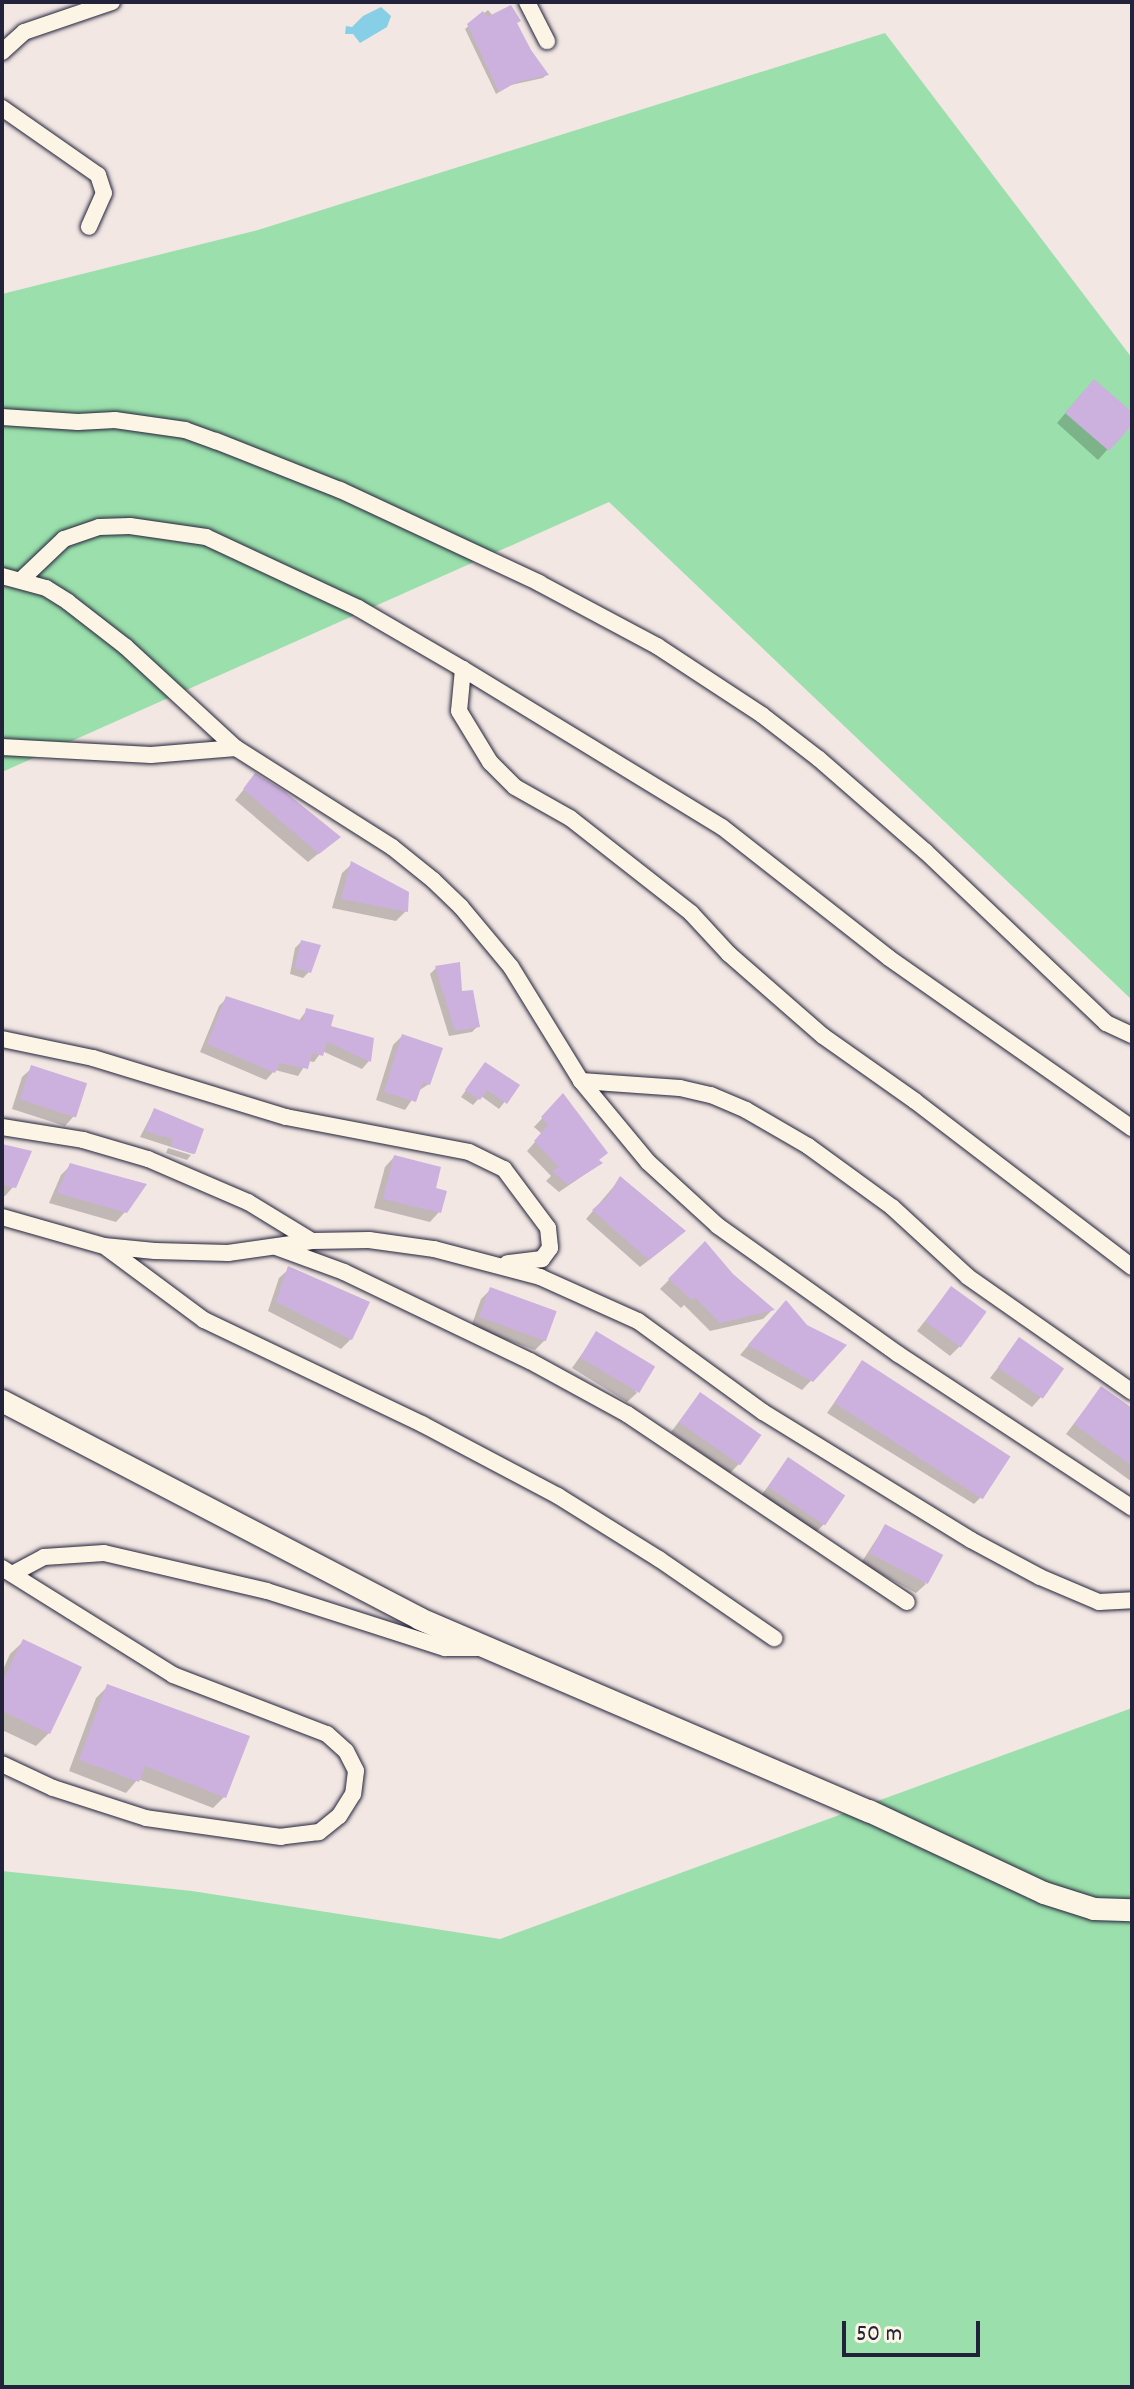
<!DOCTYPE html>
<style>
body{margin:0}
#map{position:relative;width:1134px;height:2389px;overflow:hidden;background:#f2e7e3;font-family:Dekko,sans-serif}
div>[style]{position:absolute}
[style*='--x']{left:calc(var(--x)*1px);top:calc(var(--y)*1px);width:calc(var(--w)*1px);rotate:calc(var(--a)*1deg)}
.green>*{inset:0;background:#9be0ac}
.water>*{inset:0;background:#87cfe7}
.shadow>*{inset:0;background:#0003}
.building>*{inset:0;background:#ccb0dd;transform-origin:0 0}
.roads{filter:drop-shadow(0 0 2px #22223b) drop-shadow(0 0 2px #22223b)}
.street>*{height:16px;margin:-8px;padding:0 8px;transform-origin:8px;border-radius:8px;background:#fcf5e5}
.secondary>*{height:22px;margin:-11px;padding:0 11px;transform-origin:11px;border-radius:11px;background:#fcf5e5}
span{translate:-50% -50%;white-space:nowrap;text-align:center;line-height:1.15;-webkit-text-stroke:7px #fcf5e5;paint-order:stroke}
.frame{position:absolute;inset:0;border:4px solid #22223b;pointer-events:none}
.scale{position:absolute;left:842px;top:2321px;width:138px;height:36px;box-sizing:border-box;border:4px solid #22223b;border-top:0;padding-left:10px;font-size:24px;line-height:28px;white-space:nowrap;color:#22223b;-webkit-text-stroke:6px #fcf5e5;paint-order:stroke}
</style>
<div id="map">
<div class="green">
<div style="clip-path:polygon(885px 33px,1132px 358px,1132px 1000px,609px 502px,2px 772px,2px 294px,258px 230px)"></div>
<div style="clip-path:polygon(1132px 1708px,1132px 2387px,2px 2387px,2px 1871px,192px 1891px,500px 1939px)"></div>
</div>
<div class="water">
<div style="clip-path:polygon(381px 7px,391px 16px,387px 27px,360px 43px,353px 34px,345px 34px,346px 26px,352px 27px,363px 16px)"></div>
</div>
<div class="shadow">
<div style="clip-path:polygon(488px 10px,493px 16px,515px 24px,546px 75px,543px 78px,511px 85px,496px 94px,465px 29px)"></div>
<div style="clip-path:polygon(1084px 391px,1132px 415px,1132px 422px,1098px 460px,1057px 423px)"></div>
<div style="clip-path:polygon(255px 776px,338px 838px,308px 862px,235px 800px)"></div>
<div style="clip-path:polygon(352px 864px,406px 911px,396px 921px,332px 908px,342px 873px)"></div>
<div style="clip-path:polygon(301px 942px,309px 972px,303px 978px,290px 974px,295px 948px)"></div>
<div style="clip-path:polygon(436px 968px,461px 993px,478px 1026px,472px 1032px,449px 1036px,430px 974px)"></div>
<div style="clip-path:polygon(227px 998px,298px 1022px,307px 1010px,329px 1027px,372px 1040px,369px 1061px,362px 1069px,322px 1051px,314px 1062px,308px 1061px,298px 1076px,275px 1070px,266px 1080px,200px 1052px,219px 1006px)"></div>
<div style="clip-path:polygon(402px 1036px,429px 1084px,418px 1091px,405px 1110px,376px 1100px,393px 1045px)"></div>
<div style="clip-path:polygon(485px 1064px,517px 1086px,499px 1109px,481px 1096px,473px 1105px,461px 1097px)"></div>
<div style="clip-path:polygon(32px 1068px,74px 1116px,65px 1126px,12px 1109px,22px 1077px)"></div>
<div style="clip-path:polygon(563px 1096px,600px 1164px,559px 1192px,546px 1181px,551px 1176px,527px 1151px,542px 1134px,534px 1127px)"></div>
<div style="clip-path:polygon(154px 1110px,201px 1130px,193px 1154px,140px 1137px)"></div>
<div style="clip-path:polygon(2px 1146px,14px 1186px,5px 1196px,2px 1196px)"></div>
<div style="clip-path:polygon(168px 1148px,191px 1155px,187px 1160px,166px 1153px)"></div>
<div style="clip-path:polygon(394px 1157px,434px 1190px,439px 1212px,430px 1222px,374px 1208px,385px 1167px)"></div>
<div style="clip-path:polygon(71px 1165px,125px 1212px,116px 1222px,49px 1203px,61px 1175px)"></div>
<div style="clip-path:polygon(620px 1179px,676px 1239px,640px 1267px,586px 1219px)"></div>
<div style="clip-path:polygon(704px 1244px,732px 1275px,772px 1310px,763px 1319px,710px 1331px,684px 1305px,681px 1308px,660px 1289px)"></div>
<div style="clip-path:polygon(289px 1269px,351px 1339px,341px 1349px,268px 1311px,279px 1278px)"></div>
<div style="clip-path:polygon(951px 1288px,960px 1346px,950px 1356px,917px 1331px)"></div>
<div style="clip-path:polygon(490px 1290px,545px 1340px,535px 1350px,471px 1327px,481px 1299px)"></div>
<div style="clip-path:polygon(777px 1312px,844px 1346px,802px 1390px,740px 1355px)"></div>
<div style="clip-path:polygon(596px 1334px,637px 1393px,627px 1402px,572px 1368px)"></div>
<div style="clip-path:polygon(1020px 1339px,1041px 1397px,1032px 1407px,990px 1378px)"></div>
<div style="clip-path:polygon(862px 1363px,983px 1495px,974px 1504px,827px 1413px)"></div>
<div style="clip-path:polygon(1101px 1388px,1132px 1411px,1132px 1482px,1066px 1434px)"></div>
<div style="clip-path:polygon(700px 1394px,740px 1463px,730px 1473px,671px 1432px)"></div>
<div style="clip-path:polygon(788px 1460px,824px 1524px,814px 1534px,760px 1497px)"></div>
<div style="clip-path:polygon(885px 1526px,926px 1584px,916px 1593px,861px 1563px)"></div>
<div style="clip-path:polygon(24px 1641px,49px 1733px,36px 1746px,2px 1730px,2px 1672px,10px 1654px)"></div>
<div style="clip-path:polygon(107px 1687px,225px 1796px,213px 1808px,138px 1779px,126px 1793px,69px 1771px,96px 1698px)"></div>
</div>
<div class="building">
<div style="clip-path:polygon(511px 5px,521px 21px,517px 23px,531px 50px,549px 75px,517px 82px,499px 92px,467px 24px,483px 11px,487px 17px)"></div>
<div style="clip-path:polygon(1094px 379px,1132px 412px,1132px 425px,1109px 451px,1065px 413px)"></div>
<div style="clip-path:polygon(255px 773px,284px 791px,341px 837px,319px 854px,243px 789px)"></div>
<div style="clip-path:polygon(351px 861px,409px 892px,408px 912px,341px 899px)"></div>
<div style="clip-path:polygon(301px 940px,321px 945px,311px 973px,295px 968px)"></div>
<div style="clip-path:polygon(460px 962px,462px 991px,473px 990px,480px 1027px,455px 1031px,435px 966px)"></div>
<div style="clip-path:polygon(226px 996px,303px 1021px,306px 1008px,334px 1015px,331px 1026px,374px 1038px,371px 1062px,327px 1042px,323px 1056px,312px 1053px,308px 1069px,280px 1063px,275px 1073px,207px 1044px)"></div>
<div style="clip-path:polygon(402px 1034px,443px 1048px,430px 1085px,423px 1082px,416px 1102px,384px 1092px)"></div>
<div style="clip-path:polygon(485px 1062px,520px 1085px,507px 1104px,487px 1090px,480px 1100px,465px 1090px)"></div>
<div style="left:31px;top:1065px;width:59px;height:36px;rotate:18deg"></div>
<div style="clip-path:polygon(563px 1093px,608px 1153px,599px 1160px,603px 1163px,568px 1185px,552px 1171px,559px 1167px,534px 1141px,548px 1125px,541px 1117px)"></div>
<div style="clip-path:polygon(154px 1108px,204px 1129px,195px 1154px,171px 1147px,173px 1139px,145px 1131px)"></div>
<div style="clip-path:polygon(2px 1144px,32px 1151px,16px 1188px,2px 1185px)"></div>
<div style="clip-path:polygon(394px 1155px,441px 1167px,436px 1188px,447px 1191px,441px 1213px,383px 1199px)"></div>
<div style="clip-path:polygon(70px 1163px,77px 1165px,147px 1184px,127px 1213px,57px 1193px)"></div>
<div style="clip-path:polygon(620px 1176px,686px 1231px,649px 1260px,592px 1210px,608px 1196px)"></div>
<div style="clip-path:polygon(705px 1241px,733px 1274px,775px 1310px,720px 1323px,695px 1297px,692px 1300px,668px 1279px)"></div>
<div style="clip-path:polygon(288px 1266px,370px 1302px,352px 1340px,276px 1302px)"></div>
<div style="left:951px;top:1286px;width:44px;height:44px;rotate:36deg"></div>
<div style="left:490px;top:1287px;width:71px;height:32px;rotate:20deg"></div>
<div style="clip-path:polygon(786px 1300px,807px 1325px,847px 1345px,813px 1382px,748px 1345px)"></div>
<div style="left:596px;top:1331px;width:69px;height:31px;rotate:31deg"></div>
<div style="left:1019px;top:1337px;width:55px;height:37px;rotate:35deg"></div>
<div style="left:862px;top:1360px;width:177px;height:51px;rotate:33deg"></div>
<div style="clip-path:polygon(1101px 1386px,1132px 1408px,1132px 1466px,1074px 1424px)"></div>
<div style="left:700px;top:1392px;width:75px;height:37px;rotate:35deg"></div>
<div style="left:788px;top:1457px;width:69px;height:36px;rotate:34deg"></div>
<div style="left:885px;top:1524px;width:66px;height:33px;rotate:28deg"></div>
<div style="clip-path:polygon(23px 1639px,82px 1667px,50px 1734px,2px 1711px,2px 1683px)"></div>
<div style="clip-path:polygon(107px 1684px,250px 1736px,226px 1798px,145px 1766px,139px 1782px,79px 1760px)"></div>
</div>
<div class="roads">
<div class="street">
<div style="--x:527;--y:2;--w:44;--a:62.9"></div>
<div style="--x:2;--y:52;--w:30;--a:-42"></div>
<div style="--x:24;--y:32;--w:93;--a:-18.8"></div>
<div style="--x:2;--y:108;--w:117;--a:34.9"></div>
<div style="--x:98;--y:175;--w:19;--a:72"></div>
<div style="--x:104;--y:193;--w:37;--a:114"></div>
<div style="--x:2;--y:417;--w:76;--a:3.8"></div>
<div style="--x:78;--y:422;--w:37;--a:-3"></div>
<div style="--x:115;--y:420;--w:71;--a:8.1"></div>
<div style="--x:185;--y:430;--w:33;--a:20"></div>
<div style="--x:216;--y:441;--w:133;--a:21.6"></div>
<div style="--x:340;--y:490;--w:220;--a:25"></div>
<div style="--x:539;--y:583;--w:134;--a:28.1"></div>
<div style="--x:657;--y:646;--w:126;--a:33.3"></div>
<div style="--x:762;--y:715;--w:72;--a:37.7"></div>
<div style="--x:819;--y:759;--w:140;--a:41"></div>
<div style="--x:925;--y:851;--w:250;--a:43.5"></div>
<div style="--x:1106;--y:1023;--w:29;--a:25"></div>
<div style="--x:2;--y:576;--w:46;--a:15.3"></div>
<div style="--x:46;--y:588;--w:26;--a:32"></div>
<div style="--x:68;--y:602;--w:73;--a:37.8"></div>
<div style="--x:126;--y:647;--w:149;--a:42.6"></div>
<div style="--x:236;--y:748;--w:185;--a:32.4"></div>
<div style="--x:392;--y:847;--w:53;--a:38.8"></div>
<div style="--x:433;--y:880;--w:39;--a:44"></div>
<div style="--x:461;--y:907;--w:78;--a:50.2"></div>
<div style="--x:511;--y:967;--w:134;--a:58.4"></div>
<div style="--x:581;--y:1081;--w:105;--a:50.4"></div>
<div style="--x:648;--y:1162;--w:95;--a:42.4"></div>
<div style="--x:718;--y:1226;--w:221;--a:35.4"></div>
<div style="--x:898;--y:1354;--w:280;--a:33.3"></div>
<div style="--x:22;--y:579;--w:58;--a:-43.6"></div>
<div style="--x:64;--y:539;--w:37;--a:-19"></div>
<div style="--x:99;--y:527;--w:31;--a:-2"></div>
<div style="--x:130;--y:526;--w:77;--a:8.2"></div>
<div style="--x:206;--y:537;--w:168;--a:25"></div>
<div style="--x:358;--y:608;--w:121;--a:30.2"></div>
<div style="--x:463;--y:669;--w:42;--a:95.4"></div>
<div style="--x:459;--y:711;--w:60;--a:58.7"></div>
<div style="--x:490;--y:762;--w:35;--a:45"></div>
<div style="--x:515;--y:787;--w:63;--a:29.4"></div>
<div style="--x:570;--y:818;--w:154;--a:38.1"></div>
<div style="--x:691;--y:913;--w:56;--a:47.2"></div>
<div style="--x:729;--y:954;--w:125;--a:41.1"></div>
<div style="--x:823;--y:1036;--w:113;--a:35.2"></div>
<div style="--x:915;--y:1101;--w:273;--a:37.4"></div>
<div style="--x:463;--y:669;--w:303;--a:31.4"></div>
<div style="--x:722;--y:827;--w:212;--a:38.1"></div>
<div style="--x:889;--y:958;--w:297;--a:35"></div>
<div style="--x:2;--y:747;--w:149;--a:3.1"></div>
<div style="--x:151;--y:755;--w:85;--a:-4.7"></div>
<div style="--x:2;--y:1039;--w:93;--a:11.8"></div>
<div style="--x:93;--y:1058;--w:202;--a:17"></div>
<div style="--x:286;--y:1117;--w:186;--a:10.8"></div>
<div style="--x:469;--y:1152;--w:39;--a:26"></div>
<div style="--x:504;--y:1169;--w:74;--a:53.3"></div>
<div style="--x:548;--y:1228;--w:20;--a:84"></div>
<div style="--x:550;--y:1248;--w:14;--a:126"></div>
<div style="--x:542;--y:1259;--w:35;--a:173"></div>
<div style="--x:581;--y:1081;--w:99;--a:4"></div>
<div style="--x:680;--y:1088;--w:32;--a:13"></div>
<div style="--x:711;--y:1095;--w:38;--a:23"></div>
<div style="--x:746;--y:1110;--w:72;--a:30.1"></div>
<div style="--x:808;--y:1146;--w:104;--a:36"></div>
<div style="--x:892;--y:1207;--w:103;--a:42.6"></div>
<div style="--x:968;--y:1277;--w:200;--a:35"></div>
<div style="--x:2;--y:1127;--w:82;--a:9.1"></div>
<div style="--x:83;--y:1140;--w:68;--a:16.3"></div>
<div style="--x:148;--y:1159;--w:109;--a:23.3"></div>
<div style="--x:248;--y:1202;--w:75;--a:31.4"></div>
<div style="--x:2;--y:1217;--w:106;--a:15.9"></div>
<div style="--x:104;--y:1246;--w:51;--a:5.6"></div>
<div style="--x:155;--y:1251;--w:73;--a:1.6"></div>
<div style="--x:228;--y:1253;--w:85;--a:-8.1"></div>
<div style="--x:312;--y:1241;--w:57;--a:-1"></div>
<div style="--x:369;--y:1240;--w:66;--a:7.9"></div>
<div style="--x:434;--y:1249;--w:110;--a:14.8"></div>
<div style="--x:540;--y:1277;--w:107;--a:24.2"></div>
<div style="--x:638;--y:1321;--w:155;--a:36.1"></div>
<div style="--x:763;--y:1412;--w:244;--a:31.6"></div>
<div style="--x:971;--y:1540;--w:78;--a:28.2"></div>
<div style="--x:1040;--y:1577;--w:64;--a:23"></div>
<div style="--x:1099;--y:1602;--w:33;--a:-3"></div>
<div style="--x:276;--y:1247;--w:72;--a:20.2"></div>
<div style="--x:344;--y:1272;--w:206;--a:25.6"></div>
<div style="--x:530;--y:1361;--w:111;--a:28.7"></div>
<div style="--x:627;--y:1414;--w:337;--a:33.9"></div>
<div style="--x:107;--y:1248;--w:121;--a:36.6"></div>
<div style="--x:204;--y:1320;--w:242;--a:25.5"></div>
<div style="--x:422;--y:1424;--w:154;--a:27.9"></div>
<div style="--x:558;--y:1496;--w:119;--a:32"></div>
<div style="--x:659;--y:1559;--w:140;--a:34.5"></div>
<div style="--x:2;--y:1568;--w:202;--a:32"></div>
<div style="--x:173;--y:1675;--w:165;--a:21"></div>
<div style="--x:327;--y:1734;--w:25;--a:42"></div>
<div style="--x:346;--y:1751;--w:22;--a:63"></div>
<div style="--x:356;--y:1771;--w:23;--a:97"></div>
<div style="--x:353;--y:1794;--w:26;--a:122"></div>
<div style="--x:339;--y:1816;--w:26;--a:141"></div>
<div style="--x:319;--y:1832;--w:38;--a:173"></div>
<div style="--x:281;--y:1837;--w:136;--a:-172"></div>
<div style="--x:146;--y:1818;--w:98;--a:-162.1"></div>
<div style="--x:53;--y:1788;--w:56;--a:-154.8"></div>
<div style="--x:14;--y:1573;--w:34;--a:-28"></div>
<div style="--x:44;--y:1557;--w:60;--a:-3.8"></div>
<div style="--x:104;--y:1553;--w:167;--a:13.1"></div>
<div style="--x:267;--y:1591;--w:187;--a:17.8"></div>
<div style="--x:445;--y:1648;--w:40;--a:0"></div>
</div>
<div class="secondary">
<div style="--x:2;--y:1401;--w:471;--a:27.5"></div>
<div style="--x:420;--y:1619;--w:488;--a:23.2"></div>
<div style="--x:869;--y:1811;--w:193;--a:25.1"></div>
<div style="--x:1044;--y:1893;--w:52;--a:17.7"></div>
<div style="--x:1094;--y:1909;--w:38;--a:2"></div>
</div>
</div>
<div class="frame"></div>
<div class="scale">50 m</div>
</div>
